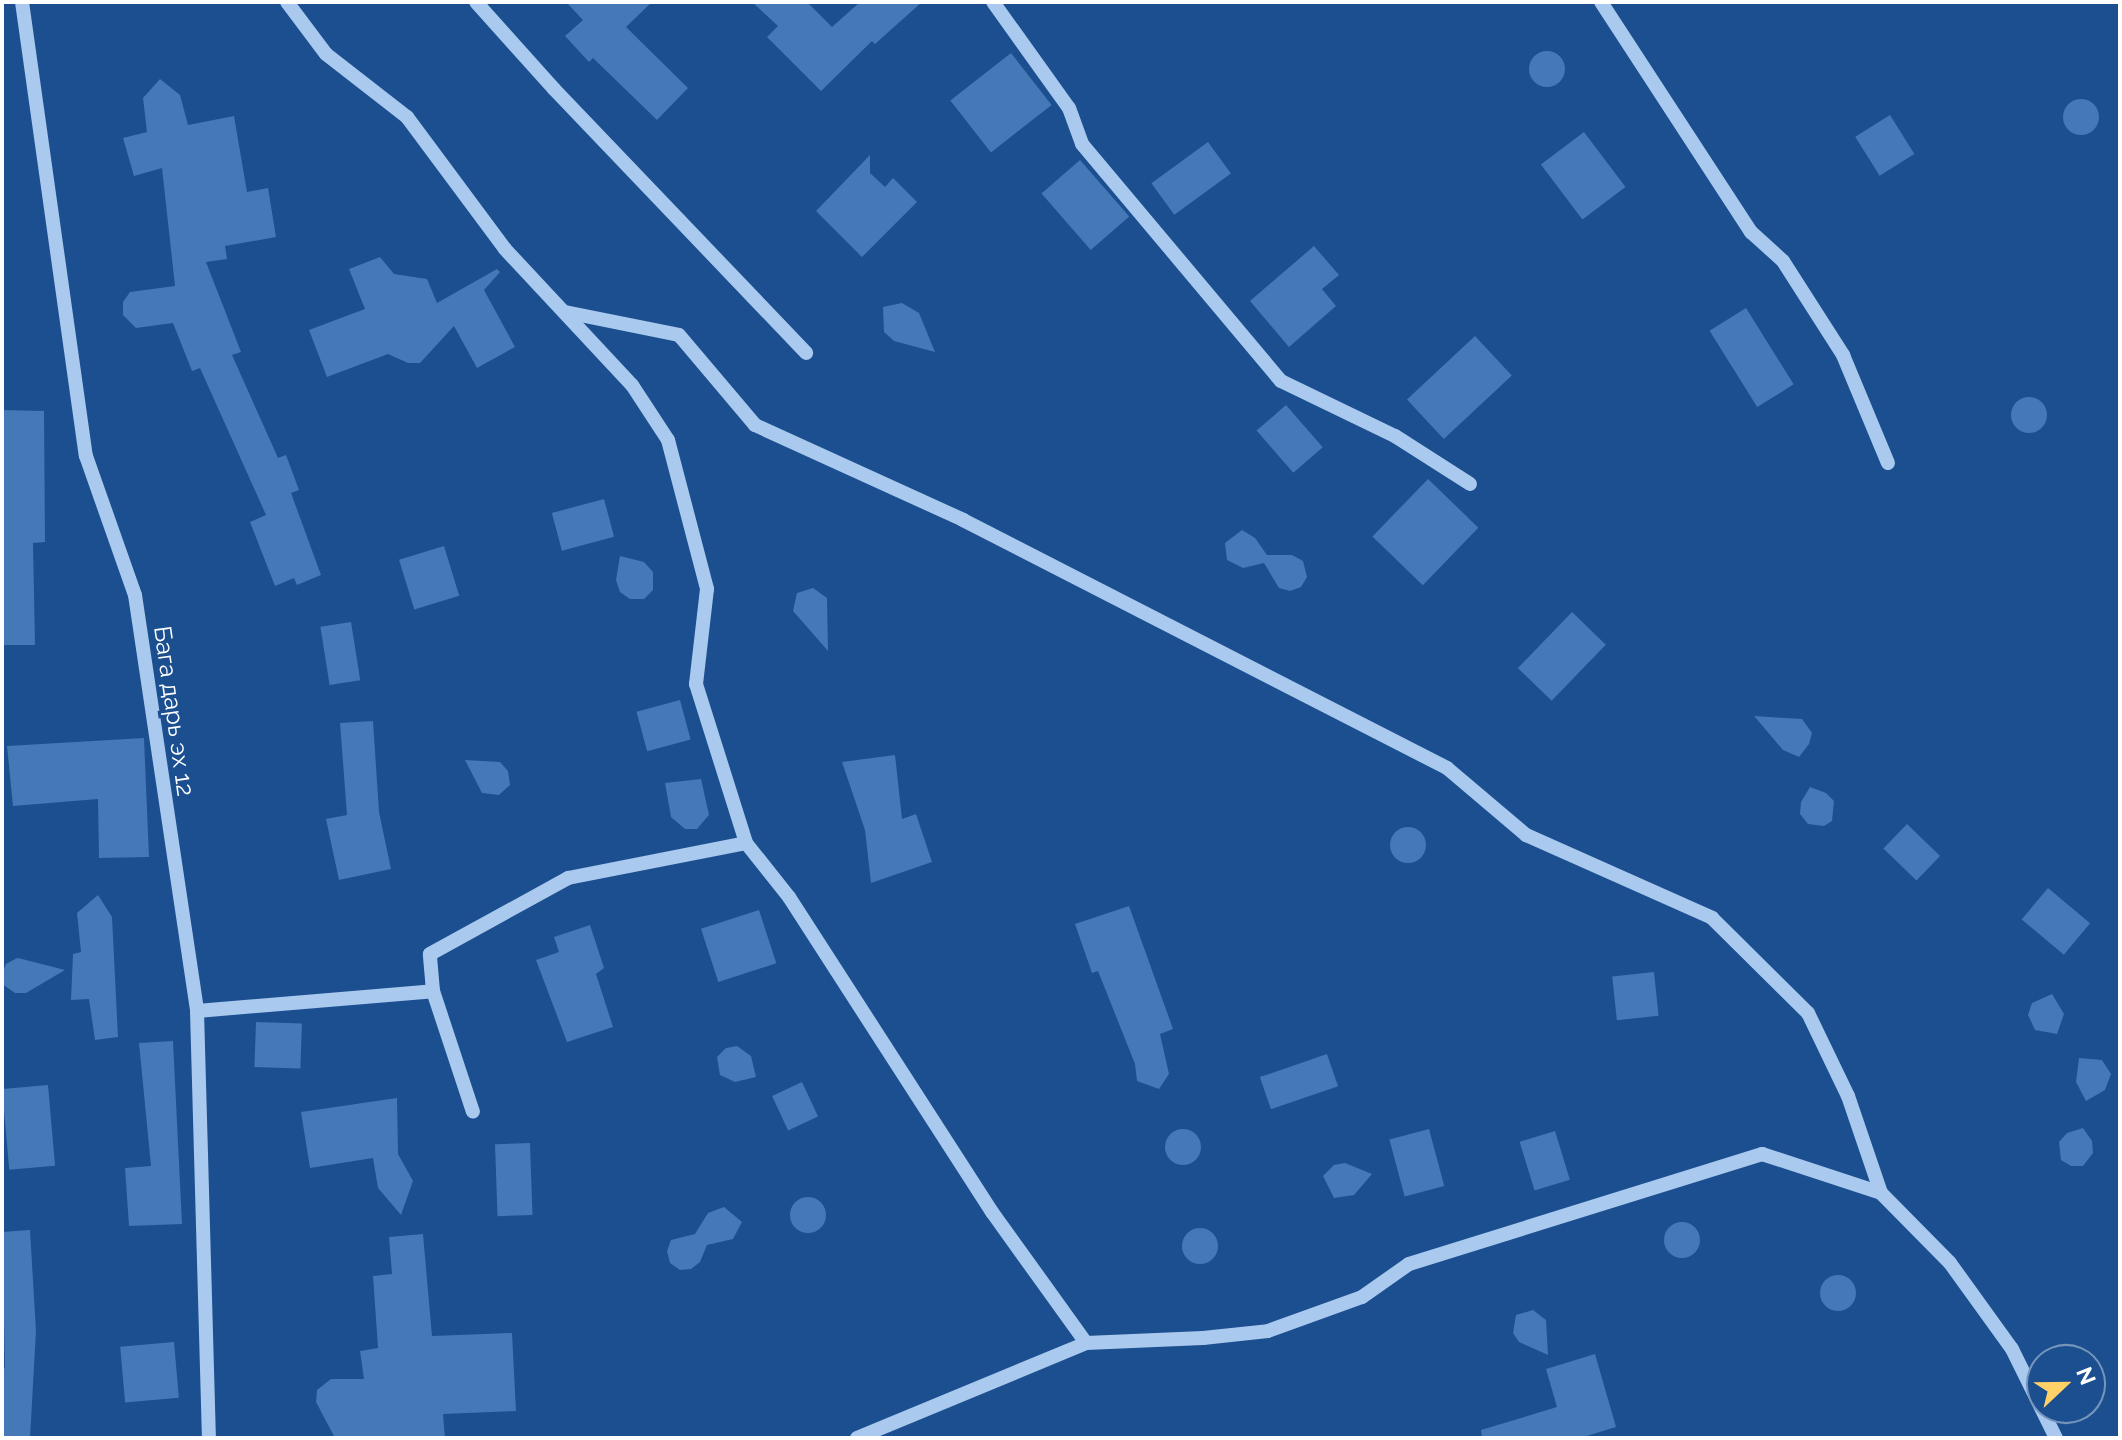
<!DOCTYPE html>
<meta charset="utf-8">
<style>
body{margin:0}
#map{position:relative;width:2122px;height:1440px;overflow:hidden;background:#1b4f8f;font-family:Raleway,sans-serif}
div>[style]{position:absolute}
[style*='--x']{left:calc(var(--x)*1px);top:calc(var(--y)*1px);width:calc(var(--w)*1px);rotate:calc(var(--a)*1deg)}
.building>*{inset:0;background:#4478b7;transform-origin:0 0}
.round{border-radius:50%}
.minor>*{height:14px;margin:-7px;padding:0 7px;transform-origin:7px;border-radius:7px;background:#a9c9ee}
span{translate:-50% -50%;white-space:nowrap;text-align:center;line-height:1.15;-webkit-text-stroke:6px #1b4f8f;paint-order:stroke}
.street-label{font-size:24px;color:#fff}
.frame{position:absolute;inset:0;border:4px solid #fff;pointer-events:none}
.north{position:absolute;left:2026px;top:1344px;width:80px;height:80px;box-sizing:border-box;background:#1b4f8f;border:2px solid #7695bc;border-radius:50%;rotate:68deg;font-size:22px;font-weight:700;line-height:32px;text-align:center;color:#fff}
.north::after{content:'';display:block;margin:auto;width:28px;height:36px;background:#ffd166;clip-path:polygon(50% 0,100% 100%,50% 72%,0 100%)}
</style>
<div id="map">
<div class="building">
<div style="clip-path:polygon(566px 2px,652px 2px,626px 27px,688px 88px,657px 120px,593px 58px,589px 62px,565px 36px,583px 20px)"></div>
<div style="clip-path:polygon(752px 2px,807px 2px,832px 27px,860px 2px,922px 2px,875px 44px,872px 41px,821px 91px,767px 37px,778px 26px)"></div>
<div class="round" style="left:1529px;top:51px;width:36px;height:36px"></div>
<div style="left:1011px;top:53px;width:66px;height:77px;rotate:52deg"></div>
<div style="clip-path:polygon(160px 79px,180px 95px,188px 125px,234px 116px,247px 192px,268px 188px,276px 237px,225px 246px,227px 259px,206px 262px,241px 352px,232px 355px,278px 458px,286px 455px,299px 490px,291px 493px,321px 575px,297px 585px,294px 578px,275px 586px,250px 522px,266px 515px,200px 368px,192px 371px,173px 323px,136px 328px,123px 315px,123px 302px,130px 292px,175px 286px,162px 168px,134px 176px,123px 138px,147px 132px,143px 98px)"></div>
<div class="round" style="left:2063px;top:99px;width:36px;height:36px"></div>
<div style="left:1890px;top:115px;width:46px;height:41px;rotate:58deg"></div>
<div style="left:1584px;top:132px;width:69px;height:54px;rotate:53deg"></div>
<div style="left:1208px;top:142px;width:39px;height:70px;rotate:54deg"></div>
<div style="clip-path:polygon(870px 155px,870px 173px,885px 187px,893px 178px,917px 202px,862px 257px,816px 211px)"></div>
<div style="left:1080px;top:160px;width:75px;height:51px;rotate:49deg"></div>
<div style="clip-path:polygon(1314px 246px,1339px 275px,1322px 289px,1336px 306px,1289px 347px,1250px 301px)"></div>
<div style="clip-path:polygon(380px 257px,394px 274px,427px 279px,437px 303px,497px 269px,500px 272px,484px 290px,515px 347px,477px 368px,454px 326px,420px 363px,408px 363px,388px 354px,327px 377px,309px 330px,365px 309px,349px 269px)"></div>
<div style="clip-path:polygon(902px 303px,919px 313px,935px 352px,894px 341px,884px 332px,883px 307px)"></div>
<div style="left:1746px;top:308px;width:90px;height:43px;rotate:58deg"></div>
<div style="left:1475px;top:336px;width:54px;height:93px;rotate:47deg"></div>
<div class="round" style="left:2011px;top:397px;width:36px;height:36px"></div>
<div style="left:1286px;top:405px;width:56px;height:39px;rotate:49deg"></div>
<div style="clip-path:polygon(2px 410px,44px 411px,45px 542px,33px 543px,35px 645px,2px 645px)"></div>
<div style="left:1428px;top:479px;width:70px;height:80px;rotate:44deg"></div>
<div style="left:604px;top:499px;width:39px;height:54px;rotate:75deg"></div>
<div style="clip-path:polygon(1242px 530px,1255px 538px,1267px 555px,1292px 555px,1303px 561px,1307px 577px,1301px 587px,1290px 591px,1279px 588px,1264px 563px,1243px 568px,1227px 560px,1225px 543px)"></div>
<div style="left:444px;top:546px;width:52px;height:47px;rotate:73deg"></div>
<div style="clip-path:polygon(620px 556px,644px 562px,653px 572px,653px 590px,644px 599px,630px 599px,620px 592px,616px 580px)"></div>
<div style="clip-path:polygon(813px 588px,827px 598px,828px 651px,793px 611px,797px 593px)"></div>
<div style="left:1572px;top:612px;width:47px;height:78px;rotate:44deg"></div>
<div style="left:351px;top:622px;width:59px;height:31px;rotate:81deg"></div>
<div style="left:680px;top:700px;width:41px;height:45px;rotate:75deg"></div>
<div style="clip-path:polygon(1754px 716px,1802px 719px,1812px 733px,1809px 744px,1799px 757px,1783px 750px)"></div>
<div style="clip-path:polygon(373px 721px,379px 812px,391px 869px,339px 880px,326px 819px,347px 815px,340px 723px)"></div>
<div style="clip-path:polygon(144px 738px,149px 857px,99px 858px,98px 799px,13px 806px,7px 746px)"></div>
<div style="clip-path:polygon(895px 755px,902px 819px,916px 814px,932px 862px,871px 883px,865px 830px,842px 762px)"></div>
<div style="clip-path:polygon(465px 760px,500px 762px,508px 771px,510px 785px,499px 795px,482px 793px)"></div>
<div style="clip-path:polygon(701px 779px,709px 815px,697px 829px,685px 829px,671px 817px,665px 783px)"></div>
<div style="clip-path:polygon(1810px 787px,1826px 793px,1834px 801px,1832px 821px,1824px 826px,1808px 824px,1800px 814px,1801px 802px)"></div>
<div style="left:1907px;top:824px;width:46px;height:34px;rotate:44deg"></div>
<div class="round" style="left:1390px;top:827px;width:36px;height:36px"></div>
<div style="left:2048px;top:888px;width:55px;height:41px;rotate:40deg"></div>
<div style="clip-path:polygon(98px 895px,112px 917px,118px 1037px,95px 1040px,89px 999px,71px 1000px,73px 954px,81px 952px,77px 913px)"></div>
<div style="clip-path:polygon(1129px 906px,1173px 1029px,1160px 1034px,1169px 1074px,1159px 1089px,1137px 1081px,1135px 1064px,1098px 971px,1092px 973px,1075px 924px)"></div>
<div style="left:759px;top:910px;width:56px;height:61px;rotate:72deg"></div>
<div style="clip-path:polygon(590px 925px,604px 968px,596px 974px,613px 1027px,567px 1042px,536px 960px,559px 952px,554px 937px)"></div>
<div style="clip-path:polygon(17px 958px,22px 959px,65px 970px,26px 993px,15px 993px,2px 984px,2px 974px,6px 964px)"></div>
<div style="left:1654px;top:972px;width:44px;height:42px;rotate:84deg"></div>
<div style="clip-path:polygon(2052px 994px,2064px 1014px,2057px 1034px,2035px 1030px,2028px 1015px,2032px 1003px)"></div>
<div style="left:256px;top:1022px;width:46px;height:45px;rotate:2deg"></div>
<div style="clip-path:polygon(173px 1041px,182px 1224px,129px 1226px,125px 1168px,151px 1166px,139px 1043px)"></div>
<div style="clip-path:polygon(737px 1046px,751px 1056px,756px 1077px,735px 1082px,720px 1075px,717px 1057px,726px 1048px)"></div>
<div style="left:1327px;top:1054px;width:34px;height:71px;rotate:71deg"></div>
<div style="clip-path:polygon(2079px 1058px,2102px 1060px,2111px 1074px,2105px 1090px,2086px 1101px,2076px 1082px)"></div>
<div style="left:802px;top:1082px;width:38px;height:33px;rotate:65deg"></div>
<div style="left:48px;top:1085px;width:81px;height:46px;rotate:85deg"></div>
<div style="clip-path:polygon(397px 1098px,398px 1154px,413px 1181px,401px 1215px,378px 1188px,373px 1158px,310px 1168px,301px 1112px)"></div>
<div style="clip-path:polygon(2083px 1128px,2092px 1141px,2093px 1153px,2083px 1166px,2071px 1166px,2061px 1160px,2059px 1142px,2067px 1133px)"></div>
<div class="round" style="left:1165px;top:1129px;width:36px;height:36px"></div>
<div style="left:1429px;top:1129px;width:59px;height:41px;rotate:75deg"></div>
<div style="left:1555px;top:1131px;width:51px;height:37px;rotate:73deg"></div>
<div style="left:530px;top:1143px;width:72px;height:35px;rotate:88deg"></div>
<div style="clip-path:polygon(1345px 1163px,1372px 1174px,1354px 1195px,1334px 1198px,1323px 1176px,1334px 1165px)"></div>
<div class="round" style="left:790px;top:1197px;width:36px;height:36px"></div>
<div style="clip-path:polygon(724px 1207px,742px 1222px,733px 1239px,707px 1245px,700px 1262px,691px 1269px,680px 1270px,670px 1263px,667px 1251px,671px 1240px,695px 1234px,708px 1213px)"></div>
<div class="round" style="left:1664px;top:1222px;width:36px;height:36px"></div>
<div class="round" style="left:1182px;top:1228px;width:36px;height:36px"></div>
<div style="clip-path:polygon(30px 1230px,36px 1331px,30px 1438px,2px 1438px,2px 1369px,5px 1368px,2px 1232px)"></div>
<div style="clip-path:polygon(423px 1234px,432px 1336px,512px 1333px,516px 1411px,443px 1414px,445px 1438px,335px 1438px,316px 1402px,317px 1390px,331px 1379px,364px 1379px,360px 1351px,378px 1348px,373px 1276px,392px 1274px,389px 1237px)"></div>
<div class="round" style="left:1820px;top:1275px;width:36px;height:36px"></div>
<div style="clip-path:polygon(1533px 1310px,1546px 1320px,1548px 1355px,1519px 1342px,1513px 1333px,1516px 1315px)"></div>
<div style="left:174px;top:1342px;width:56px;height:54px;rotate:85deg"></div>
<div style="clip-path:polygon(1595px 1354px,1616px 1427px,1580px 1438px,1482px 1438px,1481px 1430px,1557px 1407px,1546px 1369px)"></div>
</div>
<div class="minor">
<div style="--x:22;--y:2;--w:458;--a:82"></div>
<div style="--x:86;--y:456;--w:147;--a:70.6"></div>
<div style="--x:135;--y:595;--w:421;--a:81.5"></div>
<div style="--x:197;--y:1011;--w:427;--a:88.4"></div>
<div style="--x:287;--y:2;--w:65;--a:53.1"></div>
<div style="--x:326;--y:54;--w:103;--a:37.9"></div>
<div style="--x:407;--y:117;--w:164;--a:53.4"></div>
<div style="--x:505;--y:249;--w:186;--a:47"></div>
<div style="--x:632;--y:385;--w:66;--a:56.8"></div>
<div style="--x:668;--y:440;--w:154;--a:75.3"></div>
<div style="--x:707;--y:589;--w:96;--a:96.6"></div>
<div style="--x:696;--y:684;--w:167;--a:72.5"></div>
<div style="--x:746;--y:843;--w:69;--a:51.5"></div>
<div style="--x:789;--y:897;--w:375;--a:57.2"></div>
<div style="--x:992;--y:1212;--w:161;--a:54.3"></div>
<div style="--x:476;--y:2;--w:117;--a:48.1"></div>
<div style="--x:554;--y:89;--w:365;--a:46.3"></div>
<div style="--x:993;--y:2;--w:130;--a:54.4"></div>
<div style="--x:1069;--y:108;--w:38;--a:70"></div>
<div style="--x:1082;--y:144;--w:309;--a:50"></div>
<div style="--x:1281;--y:381;--w:127;--a:25.8"></div>
<div style="--x:1395;--y:436;--w:89;--a:32.6"></div>
<div style="--x:1601;--y:2;--w:275;--a:56.9"></div>
<div style="--x:1751;--y:232;--w:43;--a:42.2"></div>
<div style="--x:1783;--y:261;--w:112;--a:57.4"></div>
<div style="--x:1843;--y:355;--w:117;--a:67.4"></div>
<div style="--x:565;--y:312;--w:116;--a:11.4"></div>
<div style="--x:679;--y:335;--w:118;--a:49.8"></div>
<div style="--x:755;--y:425;--w:229;--a:24.5"></div>
<div style="--x:963;--y:520;--w:544;--a:27.13"></div>
<div style="--x:1447;--y:768;--w:104;--a:40.3"></div>
<div style="--x:1526;--y:835;--w:204;--a:24"></div>
<div style="--x:1712;--y:918;--w:135;--a:44.7"></div>
<div style="--x:1808;--y:1013;--w:92;--a:64.3"></div>
<div style="--x:1848;--y:1096;--w:102;--a:71.2"></div>
<div style="--x:1881;--y:1193;--w:98;--a:45.4"></div>
<div style="--x:1950;--y:1263;--w:106;--a:54.2"></div>
<div style="--x:2012;--y:1349;--w:99;--a:63.7"></div>
<div style="--x:433;--y:991;--w:127;--a:71.7"></div>
<div style="--x:197;--y:1011;--w:237;--a:-4.8"></div>
<div style="--x:433;--y:991;--w:37;--a:-95"></div>
<div style="--x:430;--y:954;--w:158;--a:-28.8"></div>
<div style="--x:568;--y:878;--w:181;--a:-11.1"></div>
<div style="--x:857;--y:1438;--w:248;--a:-22.5"></div>
<div style="--x:1086;--y:1343;--w:117;--a:-2.4"></div>
<div style="--x:1203;--y:1338;--w:65;--a:-6.1"></div>
<div style="--x:1268;--y:1331;--w:100;--a:-19.9"></div>
<div style="--x:1362;--y:1297;--w:57;--a:-35.1"></div>
<div style="--x:1409;--y:1264;--w:370;--a:-17.3"></div>
<div style="--x:1762;--y:1154;--w:125;--a:18.1"></div>
</div>
<div class="street-label">
<span style="left:174px;top:711px;rotate:82deg">Бага дарь эх 12</span>
</div>
<div class="frame"></div>
<div class="north">N</div>
</div>
